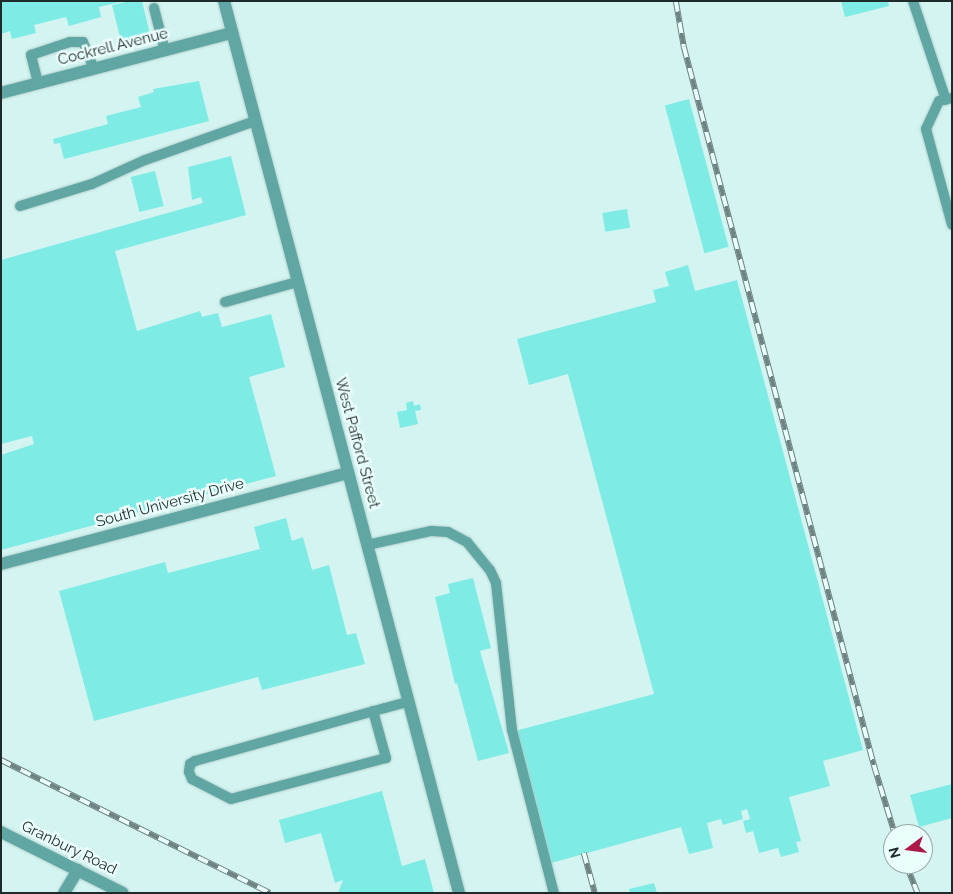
<!DOCTYPE html>
<style>
body{margin:0}
#map{position:relative;width:953px;height:894px;overflow:hidden;background:#d3f4f1;font-family:Raleway,sans-serif}
div>[style]{position:absolute}
[style*='--x']{left:calc(var(--x)*1px);top:calc(var(--y)*1px);width:calc(var(--w)*1px);rotate:calc(var(--a)*1deg)}
.building>*{inset:0;background:#7febe5;transform-origin:0 0}
.roads{filter:drop-shadow(0 0 1px #b3d0cd) drop-shadow(0 0 1px #b3d0cd)}
.service>*{height:10px;margin:-5px;padding:0 5px;transform-origin:5px;border-radius:5px;background:#60a7a3}
.minor>*{height:12px;margin:-6px;padding:0 6px;transform-origin:6px;border-radius:6px;background:#60a7a3}
.tertiary>*{height:12px;margin:-6px;padding:0 6px;transform-origin:6px;border-radius:6px;background:#60a7a3}
.rail>*{height:5.5px;margin-top:-2.75px;transform-origin:0;background:repeating-linear-gradient(90deg,#eafefc 0 11px,#6e8382 0 22px);box-sizing:border-box;border-block:1px solid #6e8382}
span{translate:-50% -50%;white-space:nowrap;text-align:center;line-height:1.15;-webkit-text-stroke:5px #eafefc;paint-order:stroke}
.street-label{font-size:15px;color:#1f2b2a}
.frame{position:absolute;inset:0;border:2px solid #1f2b2a;pointer-events:none}
.north{position:absolute;left:883px;top:824px;width:50px;height:50px;box-sizing:border-box;background:#eafefc;border:1px solid #99aaa8;border-radius:50%;rotate:255deg;font-size:14px;font-weight:700;line-height:20px;text-align:center;color:#1f2b2a}
.north::after{content:'';display:block;margin:auto;width:18px;height:22px;background:#ac1847;clip-path:polygon(50% 0,100% 100%,50% 72%,0 100%)}
</style>
<div id="map">
<div class="building">
<div style="clip-path:polygon(1px 1px,120px 1px,120px 2px,99px 7px,101px 17px,69px 26px,66px 17px,34px 25px,36px 33px,12px 39px,10px 31px,1px 34px)"></div>
<div style="clip-path:polygon(130px 1px,142px 1px,150px 34px,121px 41px,112px 5px)"></div>
<div style="clip-path:polygon(841px 1px,888px 1px,889px 6px,845px 17px)"></div>
<div style="clip-path:polygon(199px 81px,209px 121px,64px 159px,60px 143px,54px 144px,53px 139px,108px 124px,106px 116px,141px 107px,138px 97px,154px 92px,153px 89px)"></div>
<div style="left:689px;top:99px;width:153px;height:25px;rotate:75deg"></div>
<div style="clip-path:polygon(231px 156px,246px 215px,115px 251px,137px 331px,200px 311px,202px 317px,218px 313px,222px 327px,271px 314px,285px 367px,249px 377px,276px 476px,196px 497px,198px 502px,181px 506px,180px 502px,1px 550px,1px 455px,34px 444px,32px 436px,1px 444px,1px 260px,203px 203px,201px 197px,192px 200px,188px 167px)"></div>
<div style="left:155px;top:171px;width:36px;height:25px;rotate:76deg"></div>
<div style="left:627px;top:209px;width:19px;height:25px;rotate:81deg"></div>
<div style="clip-path:polygon(688px 265px,695px 291px,737px 280px,863px 750px,823px 761px,830px 786px,789px 797px,801px 841px,796px 842px,799px 852px,781px 857px,778px 848px,759px 853px,753px 831px,746px 833px,743px 821px,750px 819px,747px 809px,741px 811px,743px 819px,723px 825px,721px 819px,707px 823px,713px 848px,689px 854px,681px 827px,551px 863px,515px 731px,654px 694px,568px 374px,529px 385px,517px 339px,656px 302px,653px 290px,669px 286px,665px 272px)"></div>
<div style="clip-path:polygon(413px 401px,414px 406px,420px 404px,421px 410px,415px 411px,418px 424px,400px 428px,397px 412px,407px 410px,406px 403px)"></div>
<div style="clip-path:polygon(286px 518px,292px 541px,303px 537px,312px 570px,329px 565px,347px 635px,356px 633px,365px 664px,262px 690px,258px 677px,94px 721px,59px 591px,165px 562px,168px 573px,260px 549px,254px 527px)"></div>
<div style="clip-path:polygon(473px 578px,491px 648px,480px 651px,509px 753px,478px 761px,457px 683px,455px 684px,435px 597px,450px 593px,448px 584px)"></div>
<div style="clip-path:polygon(952px 784px,952px 818px,919px 827px,910px 795px)"></div>
<div style="clip-path:polygon(382px 791px,402px 866px,425px 859px,434px 893px,338px 893px,343px 880px,335px 883px,321px 833px,285px 843px,279px 820px)"></div>
<div style="clip-path:polygon(654px 883px,657px 893px,630px 893px,629px 889px)"></div>
</div>
<div class="roads">
<div class="service">
<div style="--x:913;--y:1;--w:104;--a:71.6"></div>
<div style="--x:154;--y:8;--w:44;--a:75.7"></div>
<div style="--x:38;--y:83;--w:29;--a:-104"></div>
<div style="--x:31;--y:55;--w:41;--a:-18.4"></div>
<div style="--x:70;--y:42;--w:13;--a:0"></div>
<div style="--x:83;--y:42;--w:29;--a:68"></div>
<div style="--x:952;--y:98;--w:13;--a:167"></div>
<div style="--x:939;--y:101;--w:31;--a:115"></div>
<div style="--x:926;--y:129;--w:99;--a:74.8"></div>
<div style="--x:20;--y:206;--w:75;--a:-17"></div>
<div style="--x:92;--y:184;--w:58;--a:-24.4"></div>
<div style="--x:145;--y:160;--w:117;--a:-19.5"></div>
<div style="--x:225;--y:302;--w:75;--a:-15.5"></div>
<div style="--x:367;--y:545;--w:66;--a:-12.3"></div>
<div style="--x:431;--y:531;--w:17;--a:3"></div>
<div style="--x:448;--y:532;--w:21;--a:28"></div>
<div style="--x:467;--y:542;--w:36;--a:51"></div>
<div style="--x:490;--y:570;--w:14;--a:65"></div>
<div style="--x:496;--y:583;--w:148;--a:83.8"></div>
<div style="--x:512;--y:730;--w:168;--a:75.6"></div>
<div style="--x:373;--y:711;--w:49;--a:74.5"></div>
<div style="--x:386;--y:758;--w:160;--a:165.2"></div>
<div style="--x:231;--y:799;--w:44;--a:-152.9"></div>
<div style="--x:192;--y:779;--w:8;--a:-113"></div>
<div style="--x:189;--y:772;--w:8;--a:-83"></div>
<div style="--x:190;--y:764;--w:6;--a:-31"></div>
<div style="--x:195;--y:761;--w:197;--a:-15.6"></div>
<div style="--x:385;--y:708;--w:24;--a:-15"></div>
</div>
<div class="minor">
<div style="--x:224;--y:1;--w:922;--a:75.24"></div>
<div style="--x:1;--y:93;--w:239;--a:-14.6"></div>
<div style="--x:1;--y:564;--w:359;--a:-14.7"></div>
<div style="--x:64;--y:893;--w:27;--a:-59"></div>
</div>
<div class="tertiary">
<div style="--x:1;--y:832;--w:136;--a:26.6"></div>
</div>
</div>
<div class="rail">
<div style="--x:676;--y:1;--w:47;--a:80.1"></div>
<div style="--x:684;--y:47;--w:743;--a:75.18"></div>
<div style="--x:874;--y:765;--w:72;--a:73.1"></div>
<div style="--x:1;--y:760;--w:300;--a:26.3"></div>
<div style="--x:584;--y:853;--w:41;--a:74.6"></div>
<div style="--x:906;--y:864;--w:31;--a:68"></div>
</div>
<div class="street-label">
<span style="left:113px;top:47px;rotate:-14deg">Cockrell Avenue</span>
<span style="left:357px;top:443px;rotate:75deg">West Pafford Street</span>
<span style="left:170px;top:503px;rotate:-15deg">South University Drive</span>
<span style="left:69px;top:848px;rotate:26deg">Granbury Road</span>
</div>
<div class="frame"></div>
<div class="north">N</div>
</div>
